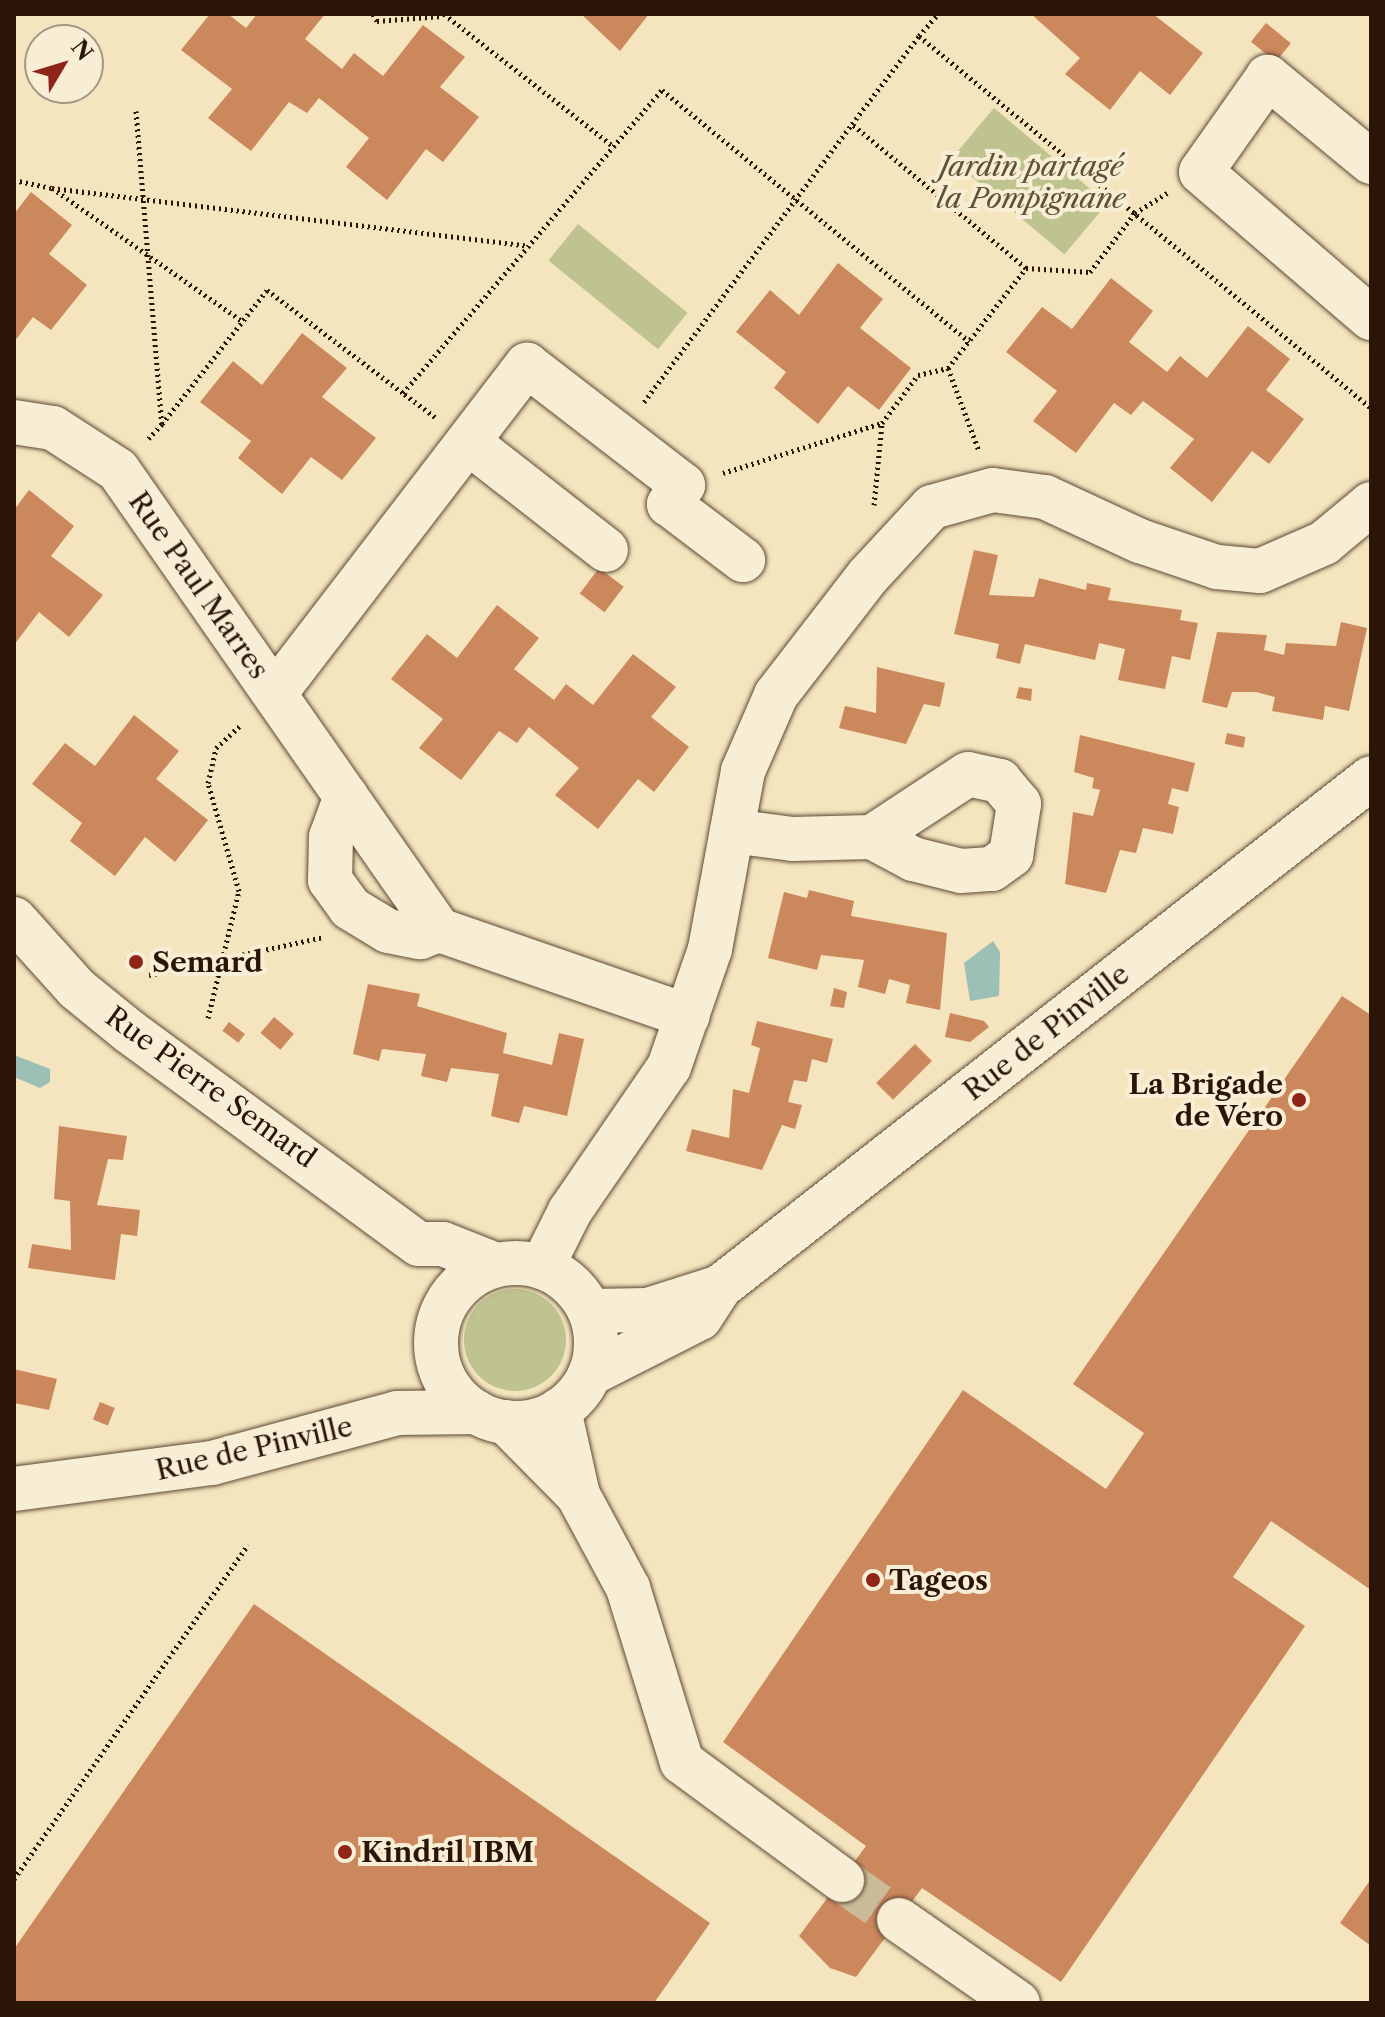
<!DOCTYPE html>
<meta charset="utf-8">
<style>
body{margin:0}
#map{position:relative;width:1385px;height:2017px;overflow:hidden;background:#f4e5be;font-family:"Libre Caslon Text",serif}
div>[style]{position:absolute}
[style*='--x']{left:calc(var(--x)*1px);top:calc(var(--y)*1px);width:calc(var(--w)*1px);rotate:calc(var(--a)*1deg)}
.green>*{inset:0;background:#bec38f;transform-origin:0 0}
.round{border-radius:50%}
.water>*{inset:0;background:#9cbfb6}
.building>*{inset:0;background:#cc885d;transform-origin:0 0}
.minor-tunnel>*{height:44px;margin-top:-22px;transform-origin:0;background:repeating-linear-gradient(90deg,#cb9 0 44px,transparent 0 66px)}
.path>*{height:5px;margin-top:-2.5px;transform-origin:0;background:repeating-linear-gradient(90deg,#2b1507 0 2px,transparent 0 6px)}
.roads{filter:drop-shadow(0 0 2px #5d4935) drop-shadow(0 0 2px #5d4935)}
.minor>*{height:44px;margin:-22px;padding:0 22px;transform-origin:22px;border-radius:22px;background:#f8eed5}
.minor>.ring{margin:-22px;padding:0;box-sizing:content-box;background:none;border:44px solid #f8eed5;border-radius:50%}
.dots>*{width:22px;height:22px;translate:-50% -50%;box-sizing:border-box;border:4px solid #f8eed5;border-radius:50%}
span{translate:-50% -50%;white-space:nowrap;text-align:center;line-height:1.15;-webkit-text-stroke:8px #f8eed5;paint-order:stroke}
.park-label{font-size:28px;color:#5e5237;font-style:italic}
.street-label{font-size:28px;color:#2b1507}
.poi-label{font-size:28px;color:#2b1507;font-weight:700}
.left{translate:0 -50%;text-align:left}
.right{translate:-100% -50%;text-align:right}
.frame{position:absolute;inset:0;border:16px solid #2b1507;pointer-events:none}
.north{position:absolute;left:24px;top:24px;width:80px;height:80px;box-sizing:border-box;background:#f8eed5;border:2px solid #a69783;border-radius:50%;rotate:52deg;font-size:22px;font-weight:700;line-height:32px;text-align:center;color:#2b1507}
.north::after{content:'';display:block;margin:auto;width:28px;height:36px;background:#8f2418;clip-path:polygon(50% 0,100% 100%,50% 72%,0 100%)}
</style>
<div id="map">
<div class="green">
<div style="left:994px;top:108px;width:148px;height:67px;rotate:40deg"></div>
<div style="left:578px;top:224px;width:141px;height:47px;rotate:39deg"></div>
<div class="round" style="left:464px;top:1289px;width:102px;height:102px"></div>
</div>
<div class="water">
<div style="clip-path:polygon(993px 941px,1000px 952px,999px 996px,970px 1001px,964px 963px)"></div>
<div style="clip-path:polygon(14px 1055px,50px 1069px,50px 1082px,40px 1088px,14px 1077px)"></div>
</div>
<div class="building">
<div style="clip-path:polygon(210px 14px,228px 14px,246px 28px,257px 14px,325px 14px,305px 39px,342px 69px,354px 53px,383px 76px,423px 25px,465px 57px,440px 87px,479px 117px,443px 162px,426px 149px,387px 200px,346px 167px,369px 138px,319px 98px,307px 113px,289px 102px,251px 151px,208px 118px,232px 89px,181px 50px)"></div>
<div style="clip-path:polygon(581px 14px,649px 14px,620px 51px)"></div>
<div style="clip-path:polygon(1031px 14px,1153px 14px,1203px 53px,1170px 95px,1140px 71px,1110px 110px,1065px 74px,1080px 58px)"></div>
<div style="left:1266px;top:23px;width:32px;height:24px;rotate:39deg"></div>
<div style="clip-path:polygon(31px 192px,72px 225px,49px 254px,87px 285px,51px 330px,33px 317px,14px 342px,14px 214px)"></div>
<div style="clip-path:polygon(838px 263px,883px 299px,860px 328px,911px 368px,879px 410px,848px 386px,818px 424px,774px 388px,786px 372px,736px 332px,770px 290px,799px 315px)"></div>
<div style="clip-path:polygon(1111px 278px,1153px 311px,1129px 342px,1167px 372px,1180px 356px,1207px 378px,1248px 326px,1290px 359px,1266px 390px,1304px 419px,1269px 464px,1252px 451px,1212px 502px,1170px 468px,1194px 439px,1143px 401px,1131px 415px,1114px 403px,1076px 453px,1033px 421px,1057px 391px,1006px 352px,1042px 307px,1072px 329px)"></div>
<div style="clip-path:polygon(302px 333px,347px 368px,322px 397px,376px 438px,342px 480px,311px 457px,282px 494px,238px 458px,251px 441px,200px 402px,233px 361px,262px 385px)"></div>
<div style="clip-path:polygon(29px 490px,74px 526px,51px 556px,103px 595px,69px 637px,39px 612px,14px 645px,14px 510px)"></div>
<div style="clip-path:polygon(974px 550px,998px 555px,989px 595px,1034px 597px,1039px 578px,1086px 590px,1087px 583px,1111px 588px,1108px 600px,1182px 610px,1180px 620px,1198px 623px,1190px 660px,1172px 656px,1165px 689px,1118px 680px,1125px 649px,1099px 643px,1095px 660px,1025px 644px,1020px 664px,996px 658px,999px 644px,954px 634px)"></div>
<div style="left:599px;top:568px;width:31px;height:32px;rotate:37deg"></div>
<div style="clip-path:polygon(497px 605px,539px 638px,514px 669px,554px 700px,566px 684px,593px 705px,633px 654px,676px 687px,651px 717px,689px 747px,654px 792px,638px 779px,598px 829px,555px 795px,579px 768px,529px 727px,517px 743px,499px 731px,461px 780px,419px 748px,443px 719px,391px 679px,427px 634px,457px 658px)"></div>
<div style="clip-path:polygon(1341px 622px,1367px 628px,1349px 711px,1325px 706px,1323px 720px,1272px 711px,1275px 697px,1256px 692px,1232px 692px,1227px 708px,1202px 702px,1217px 632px,1267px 635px,1264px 650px,1284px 655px,1286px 643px,1336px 646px)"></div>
<div style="clip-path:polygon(877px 667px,945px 683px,940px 707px,924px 704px,906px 744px,839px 728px,845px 706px,876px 713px)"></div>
<div style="clip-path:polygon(1019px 687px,1032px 689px,1031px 701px,1016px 698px)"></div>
<div style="clip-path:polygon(134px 715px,179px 751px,156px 779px,208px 820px,175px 862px,145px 837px,115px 876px,70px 841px,82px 823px,32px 784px,65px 743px,95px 766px)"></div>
<div style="left:1227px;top:733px;width:19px;height:11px;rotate:12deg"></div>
<div style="clip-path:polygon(1080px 735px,1195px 763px,1188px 792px,1172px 788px,1168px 804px,1179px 807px,1173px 834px,1143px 828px,1136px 853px,1120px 850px,1106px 893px,1065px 884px,1073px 812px,1093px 816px,1100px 790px,1092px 788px,1094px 778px,1074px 772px)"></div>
<div style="clip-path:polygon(809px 890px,854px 901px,851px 916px,947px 933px,940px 1010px,906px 1003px,910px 985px,889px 979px,885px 994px,858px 987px,864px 960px,821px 955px,817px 970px,768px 958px,784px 892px,807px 898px)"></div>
<div style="left:132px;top:951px;width:20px;height:11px;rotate:41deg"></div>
<div style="clip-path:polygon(368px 984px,420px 994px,417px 1006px,507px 1033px,503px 1053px,552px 1065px,559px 1033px,584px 1039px,567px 1116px,524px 1106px,519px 1123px,491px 1116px,499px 1074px,451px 1068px,447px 1082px,421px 1076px,426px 1054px,382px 1049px,379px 1061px,353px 1054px)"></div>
<div style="clip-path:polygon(834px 988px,847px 992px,844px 1008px,830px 1006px)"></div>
<div style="clip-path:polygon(1342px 996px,1371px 1015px,1371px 1590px,1271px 1521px,1233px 1577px,1305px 1626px,1061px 1982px,922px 1888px,856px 1977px,830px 1968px,799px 1936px,866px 1846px,723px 1742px,963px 1390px,1106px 1489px,1144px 1433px,1073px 1384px)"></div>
<div style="clip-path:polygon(950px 1013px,984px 1021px,989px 1027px,970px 1042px,945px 1037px)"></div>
<div style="left:274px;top:1017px;width:26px;height:21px;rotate:40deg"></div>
<div style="clip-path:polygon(757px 1021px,833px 1039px,827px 1063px,812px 1059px,807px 1082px,794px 1080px,788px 1102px,802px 1105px,795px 1129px,782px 1125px,762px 1170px,686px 1151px,692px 1129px,729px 1138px,733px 1089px,749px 1093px,760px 1048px,751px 1045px)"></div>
<div style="left:229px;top:1022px;width:20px;height:11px;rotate:37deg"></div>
<div style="left:915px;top:1044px;width:24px;height:55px;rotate:45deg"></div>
<div style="clip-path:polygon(59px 1126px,127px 1136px,123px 1160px,108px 1159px,97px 1205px,140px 1210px,137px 1236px,121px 1234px,115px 1280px,28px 1268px,32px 1244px,71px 1250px,70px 1201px,54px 1199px)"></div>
<div style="clip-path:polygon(14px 1369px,57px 1379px,49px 1410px,14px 1403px)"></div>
<div style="left:100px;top:1402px;width:16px;height:19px;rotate:22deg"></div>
<div style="clip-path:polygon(254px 1604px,710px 1923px,654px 2003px,14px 2003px,14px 1949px)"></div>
<div style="clip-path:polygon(1371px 1879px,1371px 1946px,1340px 1923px)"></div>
</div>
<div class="minor-tunnel">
<div style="--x:842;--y:1880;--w:70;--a:35.1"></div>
</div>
<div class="path">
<div style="--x:373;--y:14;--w:8;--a:60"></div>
<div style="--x:377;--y:21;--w:65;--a:-4.4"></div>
<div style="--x:444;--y:14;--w:216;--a:38"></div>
<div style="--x:919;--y:36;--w:29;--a:-49"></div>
<div style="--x:136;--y:111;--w:314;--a:85.3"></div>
<div style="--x:162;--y:424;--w:21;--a:133"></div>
<div style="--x:14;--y:180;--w:39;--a:12"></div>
<div style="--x:52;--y:188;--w:232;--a:35"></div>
<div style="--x:52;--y:188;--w:480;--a:6.9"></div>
<div style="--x:1026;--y:268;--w:226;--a:-140.4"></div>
<div style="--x:852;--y:124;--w:111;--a:-52.7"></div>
<div style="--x:919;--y:36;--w:585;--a:39.45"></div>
<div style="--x:948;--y:368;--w:127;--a:-52"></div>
<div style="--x:1026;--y:268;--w:64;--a:3.6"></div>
<div style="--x:1090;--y:272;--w:74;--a:-52.7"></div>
<div style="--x:1135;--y:213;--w:38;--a:-32"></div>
<div style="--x:644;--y:402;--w:347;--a:-53.2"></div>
<div style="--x:435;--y:417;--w:40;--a:-143"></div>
<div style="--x:403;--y:393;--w:399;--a:-49.5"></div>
<div style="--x:662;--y:90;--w:397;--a:39.3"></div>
<div style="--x:162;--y:424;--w:170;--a:-51.9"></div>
<div style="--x:267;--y:290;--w:171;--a:37.1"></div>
<div style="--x:723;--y:473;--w:167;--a:-17.5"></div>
<div style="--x:874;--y:505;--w:82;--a:-84.4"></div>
<div style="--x:882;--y:423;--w:60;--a:-53.1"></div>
<div style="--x:918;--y:375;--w:31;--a:-13"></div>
<div style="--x:948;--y:368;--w:89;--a:69.5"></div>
<div style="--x:149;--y:975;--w:178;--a:-12.3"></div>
<div style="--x:208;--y:1018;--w:131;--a:-76.3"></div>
<div style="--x:239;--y:891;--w:112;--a:-106"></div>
<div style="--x:208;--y:783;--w:36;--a:-77"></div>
<div style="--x:216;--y:748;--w:35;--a:-43"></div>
<div style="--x:14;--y:1879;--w:408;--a:-55"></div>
</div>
<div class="roads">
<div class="minor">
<div style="--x:1371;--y:162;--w:134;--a:-140.5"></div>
<div style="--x:1268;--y:77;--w:116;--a:125.2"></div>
<div style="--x:1201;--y:172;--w:224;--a:40.7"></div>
<div style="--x:14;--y:422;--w:39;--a:9"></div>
<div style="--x:53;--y:428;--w:77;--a:32.9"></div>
<div style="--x:118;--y:470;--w:561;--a:55.09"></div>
<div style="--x:439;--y:930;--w:263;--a:19.1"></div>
<div style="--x:468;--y:442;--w:175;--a:38"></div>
<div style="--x:275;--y:693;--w:414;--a:-52.5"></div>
<div style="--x:527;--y:365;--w:197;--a:37.6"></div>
<div style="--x:683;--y:485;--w:24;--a:126"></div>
<div style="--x:669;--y:504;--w:93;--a:37.1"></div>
<div style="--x:346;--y:796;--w:44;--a:110.1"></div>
<div style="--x:331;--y:837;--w:43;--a:91.3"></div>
<div style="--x:330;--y:880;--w:34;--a:54"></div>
<div style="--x:350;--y:908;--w:44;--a:31.2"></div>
<div style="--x:388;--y:931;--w:33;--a:11"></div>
<div style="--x:420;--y:937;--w:20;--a:-20"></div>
<div style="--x:732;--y:831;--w:61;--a:7.6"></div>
<div style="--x:792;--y:839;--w:80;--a:-1.4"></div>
<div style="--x:872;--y:837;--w:47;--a:28.2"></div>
<div style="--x:913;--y:859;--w:49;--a:14"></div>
<div style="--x:961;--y:871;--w:31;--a:-4"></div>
<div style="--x:992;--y:869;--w:24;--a:-36"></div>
<div style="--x:1011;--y:855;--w:52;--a:-81.1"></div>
<div style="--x:1019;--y:804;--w:30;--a:-130"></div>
<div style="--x:1000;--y:781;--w:33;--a:-168"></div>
<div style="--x:968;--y:774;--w:115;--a:146.7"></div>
<div style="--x:14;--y:919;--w:94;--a:48"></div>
<div style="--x:77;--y:989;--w:68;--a:39.1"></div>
<div style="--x:130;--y:1032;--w:358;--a:36.3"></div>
<div style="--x:419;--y:1244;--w:24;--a:0"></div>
<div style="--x:443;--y:1244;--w:57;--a:21.6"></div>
<div class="ring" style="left:436px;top:1263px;width:116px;height:116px"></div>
<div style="--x:542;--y:1267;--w:63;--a:-63.4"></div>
<div style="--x:570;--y:1211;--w:175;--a:-55.5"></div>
<div style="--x:669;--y:1067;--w:125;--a:-70.8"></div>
<div style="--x:710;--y:949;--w:181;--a:-79.5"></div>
<div style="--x:743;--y:771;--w:83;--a:-66.5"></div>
<div style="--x:776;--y:695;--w:150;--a:-52.3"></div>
<div style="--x:868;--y:576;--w:94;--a:-47.2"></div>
<div style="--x:932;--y:507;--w:63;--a:-15.6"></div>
<div style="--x:993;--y:490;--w:52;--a:7.7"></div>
<div style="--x:1045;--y:497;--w:105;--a:24.9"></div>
<div style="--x:1140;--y:541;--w:81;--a:18.7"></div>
<div style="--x:1217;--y:567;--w:43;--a:5.3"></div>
<div style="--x:1260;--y:571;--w:70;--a:-23.6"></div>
<div style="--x:1324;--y:543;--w:61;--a:-39.7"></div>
<div style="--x:590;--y:1311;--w:58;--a:-1"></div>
<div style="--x:648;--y:1310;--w:76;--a:-17.7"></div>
<div style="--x:590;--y:1374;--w:123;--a:-27"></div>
<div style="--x:700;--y:1318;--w:37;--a:-57"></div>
<div style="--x:720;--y:1287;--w:826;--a:-38.02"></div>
<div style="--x:506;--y:1422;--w:103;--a:45.4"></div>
<div style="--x:578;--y:1495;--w:87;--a:-102.6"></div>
<div style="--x:14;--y:1489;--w:200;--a:-7.5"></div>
<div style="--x:212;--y:1463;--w:192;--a:-15.1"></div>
<div style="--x:397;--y:1413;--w:79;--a:-0.7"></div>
<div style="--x:578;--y:1495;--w:106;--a:61.7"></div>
<div style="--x:628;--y:1588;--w:182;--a:72.8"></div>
<div style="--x:682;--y:1762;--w:199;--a:36.4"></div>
<div style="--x:899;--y:1920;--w:145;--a:34.9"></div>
</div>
</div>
<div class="dots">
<div style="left:136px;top:962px;background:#8f2418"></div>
<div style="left:1299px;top:1100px;background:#8f2418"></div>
<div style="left:873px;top:1580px;background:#8f2418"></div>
<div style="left:345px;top:1852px;background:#8f2418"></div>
</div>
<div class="park-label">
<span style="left:1031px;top:182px">Jardin partagé<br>la Pompignane</span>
</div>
<div class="street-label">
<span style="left:199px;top:585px;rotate:55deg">Rue Paul Marres</span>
<span style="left:1046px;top:1032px;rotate:-38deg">Rue de Pinville</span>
<span style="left:211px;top:1087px;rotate:36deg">Rue Pierre Semard</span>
<span style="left:254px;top:1448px;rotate:-13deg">Rue de Pinville</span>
</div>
<div class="poi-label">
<span class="left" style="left:152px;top:962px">Semard</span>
<span class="right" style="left:1283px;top:1100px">La Brigade<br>de Véro</span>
<span class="left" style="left:889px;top:1580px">Tageos</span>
<span class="left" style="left:361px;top:1852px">Kindril IBM</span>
</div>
<div class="frame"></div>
<div class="north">N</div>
</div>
